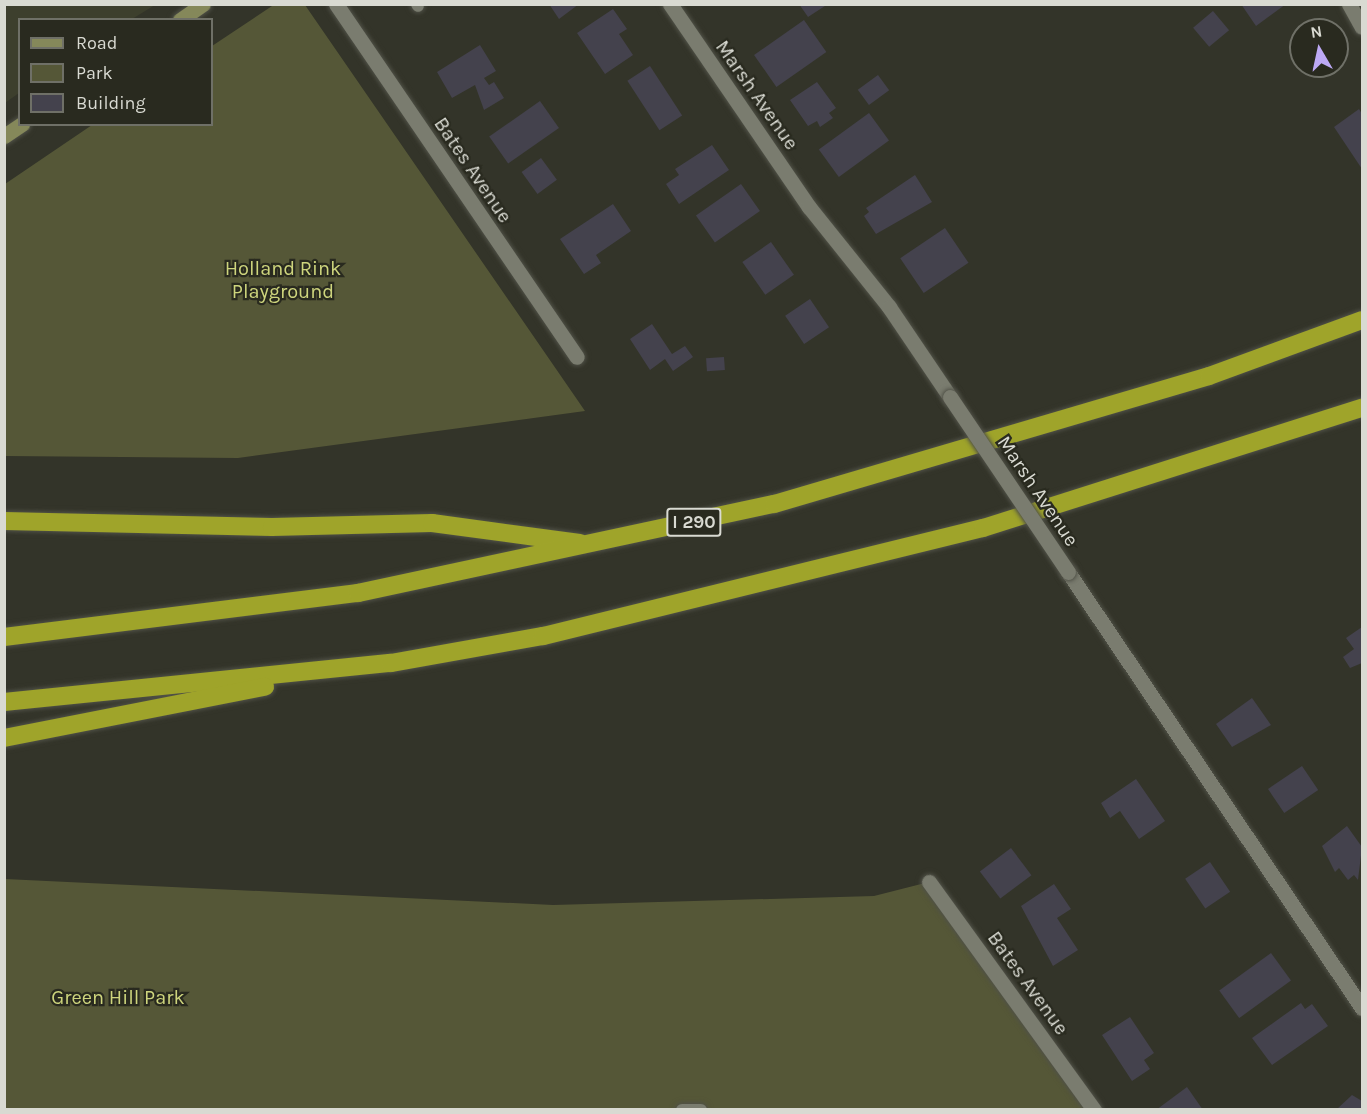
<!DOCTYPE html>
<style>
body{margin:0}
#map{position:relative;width:1367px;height:1114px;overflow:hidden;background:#333429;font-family:Karla,sans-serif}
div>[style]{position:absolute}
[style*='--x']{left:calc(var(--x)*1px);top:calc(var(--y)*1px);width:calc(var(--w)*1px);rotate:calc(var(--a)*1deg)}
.built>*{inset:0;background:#3d3f2d}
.green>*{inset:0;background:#555737}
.building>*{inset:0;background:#44424d;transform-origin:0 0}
.roads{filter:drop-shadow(0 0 2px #505147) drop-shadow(0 0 2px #505147)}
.service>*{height:12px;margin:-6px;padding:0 6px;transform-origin:6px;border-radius:6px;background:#7a7c6f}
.minor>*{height:15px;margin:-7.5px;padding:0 7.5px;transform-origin:7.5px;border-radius:7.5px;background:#7a7c6f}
.secondary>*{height:15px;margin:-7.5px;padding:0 7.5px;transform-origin:7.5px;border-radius:7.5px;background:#85885a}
.motorway>*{height:18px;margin:-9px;padding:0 9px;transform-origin:9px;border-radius:9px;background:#9fa42a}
.bridges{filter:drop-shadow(0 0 2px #505147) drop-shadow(0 0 2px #505147)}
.minor-bridge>*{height:15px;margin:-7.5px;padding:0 7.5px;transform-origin:7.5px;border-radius:7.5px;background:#7a7c6f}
span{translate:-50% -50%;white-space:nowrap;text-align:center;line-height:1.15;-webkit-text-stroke:4.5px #292a1f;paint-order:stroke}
.shield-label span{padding:2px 4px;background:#292a1f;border:2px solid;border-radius:4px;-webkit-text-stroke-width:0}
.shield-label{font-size:18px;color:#d9dad2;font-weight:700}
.street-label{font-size:20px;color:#d9dad2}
.park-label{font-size:20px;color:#ced57d}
.frame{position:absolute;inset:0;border:6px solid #d9dad2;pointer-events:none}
.legend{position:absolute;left:18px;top:18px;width:195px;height:108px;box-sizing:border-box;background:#292a1f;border:2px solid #6f7067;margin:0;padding:8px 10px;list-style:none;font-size:18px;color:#d9dad2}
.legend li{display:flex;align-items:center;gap:12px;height:30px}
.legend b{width:30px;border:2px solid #6f7067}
.north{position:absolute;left:1289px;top:18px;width:60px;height:60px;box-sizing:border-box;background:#292a1f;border:2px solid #6f7067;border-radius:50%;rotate:351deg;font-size:16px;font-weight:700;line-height:24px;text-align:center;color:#d9dad2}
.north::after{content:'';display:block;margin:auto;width:21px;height:27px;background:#bda9f5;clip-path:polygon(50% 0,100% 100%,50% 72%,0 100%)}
</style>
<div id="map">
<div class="built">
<div style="clip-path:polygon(5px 4px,155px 4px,155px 5px,132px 19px,20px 20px,19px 93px,5px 103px)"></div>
</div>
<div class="green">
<div style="clip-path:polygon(275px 4px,305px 5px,585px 411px,238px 458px,5px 456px,5px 184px,92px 125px,212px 124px,212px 46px)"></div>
<div style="clip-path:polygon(5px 879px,553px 905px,874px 896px,929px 882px,1094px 1110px,5px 1110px)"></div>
</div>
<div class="building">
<div style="clip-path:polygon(549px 4px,579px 4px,559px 19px)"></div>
<div style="clip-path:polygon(799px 4px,828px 4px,808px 17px)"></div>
<div style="clip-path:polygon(1241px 4px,1286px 4px,1256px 26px)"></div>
<div style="clip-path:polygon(613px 9px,627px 29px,619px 34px,633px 55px,605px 74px,577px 33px)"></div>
<div style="left:1213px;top:11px;width:25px;height:26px;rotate:50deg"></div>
<div style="left:804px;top:20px;width:39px;height:61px;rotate:55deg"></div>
<div style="clip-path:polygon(480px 45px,496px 71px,484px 78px,489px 85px,494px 82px,504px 98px,484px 110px,475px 85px,452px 98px,437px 72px)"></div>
<div style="left:650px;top:66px;width:59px;height:27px;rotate:57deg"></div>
<div style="left:878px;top:75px;width:19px;height:25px;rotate:54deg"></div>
<div style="clip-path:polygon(817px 82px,836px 108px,829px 113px,833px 118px,820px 127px,817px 121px,808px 126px,790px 100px)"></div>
<div style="left:540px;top:101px;width:33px;height:62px;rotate:55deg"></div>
<div style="clip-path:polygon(1359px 109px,1362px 114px,1362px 169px,1334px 127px)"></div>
<div style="left:869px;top:113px;width:34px;height:62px;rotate:54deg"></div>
<div style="clip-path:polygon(712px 145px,729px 170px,679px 204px,666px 184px,679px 175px,675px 169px)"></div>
<div style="left:541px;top:158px;width:27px;height:24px;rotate:54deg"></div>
<div style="clip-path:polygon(915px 175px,932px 202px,876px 234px,864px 216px,869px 212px,866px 208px)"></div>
<div style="left:741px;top:184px;width:33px;height:55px;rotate:55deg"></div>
<div style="clip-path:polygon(613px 204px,631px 231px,596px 255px,601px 263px,584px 274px,560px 239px)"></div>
<div style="left:945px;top:228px;width:42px;height:54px;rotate:56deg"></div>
<div style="left:771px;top:242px;width:40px;height:35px;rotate:55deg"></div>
<div style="left:810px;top:299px;width:34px;height:30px;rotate:56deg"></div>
<div style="clip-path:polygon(652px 324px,672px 354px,685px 346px,693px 357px,673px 371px,665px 359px,650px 370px,630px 339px)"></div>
<div style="left:724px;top:357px;width:13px;height:18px;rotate:86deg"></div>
<div style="clip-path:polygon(1362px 627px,1362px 663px,1350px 668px,1343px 657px,1354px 649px,1346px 638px)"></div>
<div style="clip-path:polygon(1252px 698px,1271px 725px,1232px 747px,1216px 724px)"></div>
<div style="left:1302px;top:766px;width:29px;height:41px;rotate:56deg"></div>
<div style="clip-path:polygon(1136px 779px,1165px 821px,1139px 839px,1120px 811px,1110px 818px,1101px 803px)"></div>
<div style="clip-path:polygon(1347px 826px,1362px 847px,1358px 880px,1354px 875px,1348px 880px,1339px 868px,1335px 872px,1322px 846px)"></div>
<div style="left:1011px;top:848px;width:34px;height:39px;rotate:53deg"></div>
<div style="left:1210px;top:862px;width:36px;height:30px;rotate:56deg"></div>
<div style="clip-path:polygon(1054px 884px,1071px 909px,1057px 918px,1078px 950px,1053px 966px,1021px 906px)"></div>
<div style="left:1271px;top:953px;width:34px;height:64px;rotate:54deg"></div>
<div style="clip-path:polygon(1301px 1003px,1305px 1009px,1312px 1004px,1328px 1026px,1272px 1065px,1252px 1038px)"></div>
<div style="clip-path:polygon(1130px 1017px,1154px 1053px,1144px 1060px,1150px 1069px,1132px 1081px,1102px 1035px)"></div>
<div style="clip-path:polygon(1187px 1087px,1203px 1110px,1156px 1110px)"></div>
<div style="clip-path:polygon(1352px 1095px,1362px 1101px,1362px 1110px,1336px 1110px)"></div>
</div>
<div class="roads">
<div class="service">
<div style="--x:417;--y:4;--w:2;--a:63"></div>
<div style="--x:682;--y:1110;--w:19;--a:0"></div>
</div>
<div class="minor">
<div style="--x:336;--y:4;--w:427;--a:55.7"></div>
<div style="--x:670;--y:4;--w:246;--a:55.6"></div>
<div style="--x:809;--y:207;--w:128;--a:51.3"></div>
<div style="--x:889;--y:307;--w:109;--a:55.9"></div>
<div style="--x:1349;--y:4;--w:26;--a:61"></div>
<div style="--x:1068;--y:572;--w:526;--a:56.01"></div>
<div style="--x:929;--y:882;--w:281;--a:54.1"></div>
</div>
<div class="secondary">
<div style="--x:180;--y:20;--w:28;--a:-35"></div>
<div style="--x:4;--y:136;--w:22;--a:-34"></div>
</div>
<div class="motorway">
<div style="--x:4;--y:521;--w:268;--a:1.3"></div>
<div style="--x:272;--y:527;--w:160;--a:-1.4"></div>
<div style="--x:432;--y:523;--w:149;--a:7.7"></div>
<div style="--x:4;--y:637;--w:357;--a:-7.1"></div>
<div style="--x:358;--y:593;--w:425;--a:-12.1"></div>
<div style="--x:774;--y:504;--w:453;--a:-16.4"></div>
<div style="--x:1209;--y:376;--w:163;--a:-20.1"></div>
<div style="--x:4;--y:702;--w:389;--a:-5.8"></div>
<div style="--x:391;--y:663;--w:154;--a:-10.1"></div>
<div style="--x:543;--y:636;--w:453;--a:-13.8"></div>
<div style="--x:983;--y:528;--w:398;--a:-17.6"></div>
<div style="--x:4;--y:738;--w:266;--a:-11.1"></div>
</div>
</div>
<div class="bridges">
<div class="minor-bridge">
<div style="--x:950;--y:397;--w:211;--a:56"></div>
</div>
</div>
<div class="shield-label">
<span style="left:694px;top:522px">I 290</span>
</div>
<div class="street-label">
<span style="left:757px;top:95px;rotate:55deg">Marsh Avenue</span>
<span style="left:473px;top:170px;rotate:56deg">Bates Avenue</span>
<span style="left:1038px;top:491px;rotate:56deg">Marsh Avenue</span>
<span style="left:1028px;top:983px;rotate:54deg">Bates Avenue</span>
</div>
<div class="park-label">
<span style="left:283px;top:280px">Holland Rink<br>Playground</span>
<span style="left:118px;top:997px">Green Hill Park</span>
</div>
<div class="frame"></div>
<ul class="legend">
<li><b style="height:8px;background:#85885a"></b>Road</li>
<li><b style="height:16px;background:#555737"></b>Park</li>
<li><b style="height:16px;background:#44424d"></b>Building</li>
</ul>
<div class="north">N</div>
</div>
